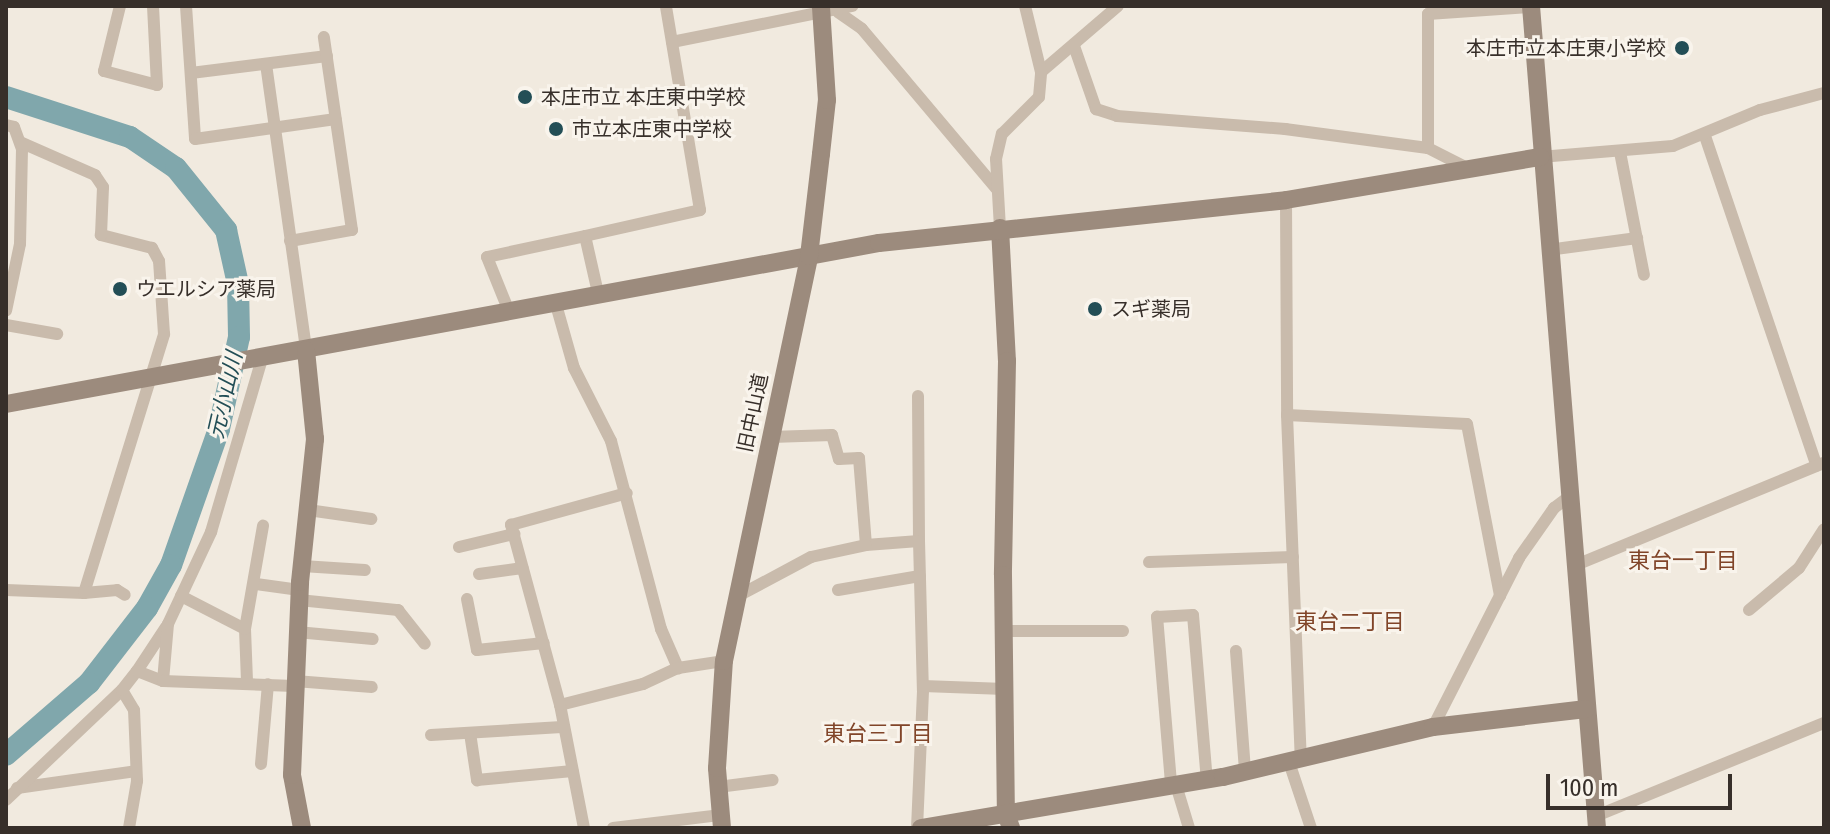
<!DOCTYPE html>
<meta charset="utf-8">
<style>
body{margin:0}
#map{position:relative;width:1830px;height:834px;overflow:hidden;background:#f1eadf;font-family:"Fira Sans Condensed","Noto Sans JP",sans-serif}
div>[style]{position:absolute}
[style*='--x']{left:calc(var(--x)*1px);top:calc(var(--y)*1px);width:calc(var(--w)*1px);rotate:calc(var(--a)*1deg)}
.river>*{height:22px;margin:-11px;padding:0 11px;transform-origin:11px;border-radius:11px;background:#80a7ac}
.street>*{height:12px;margin:-6px;padding:0 6px;transform-origin:6px;border-radius:6px;background:#c9bbac}
.secondary>*{height:18px;margin:-9px;padding:0 9px;transform-origin:9px;border-radius:9px;background:#9c8b7d}
.dots>*{width:22px;height:22px;translate:-50% -50%;box-sizing:border-box;border:4px solid #f9f4ec;border-radius:50%}
span{translate:-50% -50%;white-space:nowrap;text-align:center;line-height:1.15;-webkit-text-stroke:6px #f9f4ec;paint-order:stroke}
.poi-label{font-size:20px;color:#372f2a}
.right{translate:-100% -50%;text-align:right}
.left{translate:0 -50%;text-align:left}
.street-label{font-size:20px;color:#372f2a}
.water-label{font-size:22px;color:#234e56;font-style:italic}
.neighbourhood-label{font-size:22px;color:#814529}
.frame{position:absolute;inset:0;border:8px solid #372f2a;pointer-events:none}
.scale{position:absolute;left:1546px;top:774px;width:186px;height:36px;box-sizing:border-box;border:4px solid #372f2a;border-top:0;padding-left:10px;font-size:24px;line-height:28px;white-space:nowrap;color:#372f2a;-webkit-text-stroke:6px #f9f4ec;paint-order:stroke}
</style>
<div id="map">
<div class="river">
<div style="--x:6;--y:97;--w:130;--a:17.9"></div>
<div style="--x:130;--y:137;--w:55;--a:34"></div>
<div style="--x:176;--y:168;--w:80;--a:51.1"></div>
<div style="--x:226;--y:230;--w:55;--a:77.5"></div>
<div style="--x:238;--y:284;--w:53;--a:88.9"></div>
<div style="--x:239;--y:337;--w:94;--a:102.3"></div>
<div style="--x:219;--y:429;--w:144;--a:109.4"></div>
<div style="--x:171;--y:565;--w:49;--a:119.2"></div>
<div style="--x:147;--y:608;--w:95;--a:127.7"></div>
<div style="--x:89;--y:683;--w:110;--a:139.1"></div>
</div>
<div class="street">
<div style="--x:120;--y:6;--w:67;--a:103.8"></div>
<div style="--x:104;--y:71;--w:55;--a:14.8"></div>
<div style="--x:157;--y:85;--w:79;--a:-92.9"></div>
<div style="--x:186;--y:6;--w:133;--a:86.1"></div>
<div style="--x:195;--y:139;--w:142;--a:-8.1"></div>
<div style="--x:838;--y:12;--w:29;--a:35"></div>
<div style="--x:862;--y:29;--w:208;--a:49.9"></div>
<div style="--x:672;--y:42;--w:184;--a:-11.3"></div>
<div style="--x:1074;--y:46;--w:67;--a:70.8"></div>
<div style="--x:1096;--y:109;--w:22;--a:18"></div>
<div style="--x:1117;--y:116;--w:169;--a:4.4"></div>
<div style="--x:1285;--y:129;--w:144;--a:7.6"></div>
<div style="--x:1428;--y:148;--w:46;--a:27.1"></div>
<div style="--x:266;--y:64;--w:289;--a:82"></div>
<div style="--x:1041;--y:72;--w:101;--a:-40.6"></div>
<div style="--x:191;--y:73;--w:137;--a:-7.1"></div>
<div style="--x:6;--y:125;--w:8;--a:14"></div>
<div style="--x:14;--y:127;--w:23;--a:70"></div>
<div style="--x:22;--y:149;--w:95;--a:91.2"></div>
<div style="--x:20;--y:244;--w:68;--a:101.8"></div>
<div style="--x:1705;--y:136;--w:348;--a:71.3"></div>
<div style="--x:1428;--y:148;--w:134;--a:-90"></div>
<div style="--x:1428;--y:14;--w:103;--a:-3.9"></div>
<div style="--x:1620;--y:152;--w:125;--a:79"></div>
<div style="--x:1540;--y:157;--w:133;--a:-4.7"></div>
<div style="--x:1673;--y:146;--w:94;--a:-22.5"></div>
<div style="--x:1760;--y:110;--w:66;--a:-14.9"></div>
<div style="--x:1286;--y:200;--w:215;--a:89.7"></div>
<div style="--x:1287;--y:415;--w:344;--a:87.7"></div>
<div style="--x:1000;--y:228;--w:69;--a:-93.3"></div>
<div style="--x:996;--y:159;--w:26;--a:-77"></div>
<div style="--x:1002;--y:134;--w:52;--a:-45"></div>
<div style="--x:1039;--y:97;--w:25;--a:-85"></div>
<div style="--x:1041;--y:72;--w:68;--a:-103.6"></div>
<div style="--x:290;--y:241;--w:63;--a:-10.1"></div>
<div style="--x:352;--y:230;--w:195;--a:-98.3"></div>
<div style="--x:1548;--y:250;--w:90;--a:-7.7"></div>
<div style="--x:598;--y:293;--w:58;--a:-102.8"></div>
<div style="--x:585;--y:236;--w:118;--a:-12.7"></div>
<div style="--x:700;--y:210;--w:207;--a:-99.5"></div>
<div style="--x:555;--y:301;--w:70;--a:74.2"></div>
<div style="--x:574;--y:368;--w:82;--a:63.1"></div>
<div style="--x:611;--y:441;--w:195;--a:75.1"></div>
<div style="--x:661;--y:629;--w:43;--a:66.4"></div>
<div style="--x:678;--y:668;--w:47;--a:-8.7"></div>
<div style="--x:508;--y:309;--w:56;--a:-112"></div>
<div style="--x:487;--y:257;--w:100;--a:-12.1"></div>
<div style="--x:6;--y:325;--w:52;--a:10"></div>
<div style="--x:918;--y:396;--w:145;--a:89.6"></div>
<div style="--x:1287;--y:415;--w:180;--a:2.9"></div>
<div style="--x:1467;--y:424;--w:175;--a:79.1"></div>
<div style="--x:771;--y:437;--w:61;--a:-1.9"></div>
<div style="--x:832;--y:435;--w:25;--a:74"></div>
<div style="--x:839;--y:459;--w:20;--a:-3"></div>
<div style="--x:859;--y:458;--w:87;--a:85.4"></div>
<div style="--x:866;--y:545;--w:53;--a:-4.3"></div>
<div style="--x:919;--y:541;--w:150;--a:88.5"></div>
<div style="--x:923;--y:691;--w:137;--a:92.5"></div>
<div style="--x:308;--y:510;--w:64;--a:8.1"></div>
<div style="--x:459;--y:547;--w:57;--a:-13.3"></div>
<div style="--x:1149;--y:562;--w:144;--a:-2"></div>
<div style="--x:1576;--y:565;--w:268;--a:-22.4"></div>
<div style="--x:302;--y:566;--w:63;--a:3.6"></div>
<div style="--x:479;--y:574;--w:44;--a:-7.8"></div>
<div style="--x:256;--y:584;--w:44;--a:7.8"></div>
<div style="--x:6;--y:590;--w:78;--a:2.2"></div>
<div style="--x:84;--y:593;--w:271;--a:-72.8"></div>
<div style="--x:164;--y:334;--w:73;--a:-93.9"></div>
<div style="--x:159;--y:261;--w:15;--a:-118"></div>
<div style="--x:152;--y:248;--w:53;--a:-165.7"></div>
<div style="--x:101;--y:235;--w:48;--a:-87.6"></div>
<div style="--x:103;--y:187;--w:14;--a:-124"></div>
<div style="--x:95;--y:175;--w:82;--a:-156.3"></div>
<div style="--x:838;--y:590;--w:83;--a:-9.7"></div>
<div style="--x:84;--y:593;--w:33;--a:-5"></div>
<div style="--x:117;--y:590;--w:9;--a:32"></div>
<div style="--x:181;--y:596;--w:72;--a:27.3"></div>
<div style="--x:245;--y:629;--w:53;--a:87.8"></div>
<div style="--x:738;--y:596;--w:83;--a:-28.1"></div>
<div style="--x:811;--y:557;--w:56;--a:-12.3"></div>
<div style="--x:467;--y:599;--w:52;--a:78.9"></div>
<div style="--x:477;--y:650;--w:67;--a:-6"></div>
<div style="--x:299;--y:600;--w:100;--a:5.8"></div>
<div style="--x:398;--y:610;--w:43;--a:51.5"></div>
<div style="--x:1749;--y:610;--w:65;--a:-40"></div>
<div style="--x:1799;--y:568;--w:46;--a:-57.3"></div>
<div style="--x:245;--y:629;--w:105;--a:-80.1"></div>
<div style="--x:1005;--y:631;--w:118;--a:0"></div>
<div style="--x:297;--y:632;--w:76;--a:5.3"></div>
<div style="--x:1236;--y:651;--w:121;--a:85.7"></div>
<div style="--x:137;--y:671;--w:53;--a:-56.6"></div>
<div style="--x:163;--y:681;--w:57;--a:-85"></div>
<div style="--x:168;--y:624;--w:102;--a:-64.9"></div>
<div style="--x:211;--y:532;--w:184;--a:-73.6"></div>
<div style="--x:295;--y:681;--w:77;--a:4.5"></div>
<div style="--x:923;--y:686;--w:82;--a:2.1"></div>
<div style="--x:560;--y:705;--w:86;--a:-14.2"></div>
<div style="--x:643;--y:684;--w:38;--a:-25"></div>
<div style="--x:1433;--y:727;--w:190;--a:-63"></div>
<div style="--x:1519;--y:558;--w:61;--a:-55"></div>
<div style="--x:1554;--y:508;--w:20;--a:-37"></div>
<div style="--x:470;--y:733;--w:48;--a:81.5"></div>
<div style="--x:477;--y:780;--w:96;--a:-5.4"></div>
<div style="--x:431;--y:735;--w:131;--a:-3.5"></div>
<div style="--x:1289;--y:762;--w:70;--a:71.6"></div>
<div style="--x:261;--y:764;--w:80;--a:-85"></div>
<div style="--x:1171;--y:783;--w:167;--a:-94.8"></div>
<div style="--x:1157;--y:617;--w:36;--a:-3"></div>
<div style="--x:1193;--y:615;--w:166;--a:85.2"></div>
<div style="--x:1176;--y:785;--w:45;--a:73.2"></div>
<div style="--x:718;--y:787;--w:55;--a:-7.3"></div>
<div style="--x:17;--y:788;--w:120;--a:-8.1"></div>
<div style="--x:6;--y:800;--w:160;--a:-43.5"></div>
<div style="--x:1596;--y:816;--w:246;--a:-22.2"></div>
<div style="--x:129;--y:828;--w:48;--a:-80.3"></div>
<div style="--x:137;--y:781;--w:71;--a:-92.4"></div>
<div style="--x:134;--y:710;--w:23;--a:-121"></div>
<div style="--x:122;--y:690;--w:24;--a:-52"></div>
<div style="--x:137;--y:671;--w:28;--a:21"></div>
<div style="--x:163;--y:681;--w:131;--a:2.2"></div>
<div style="--x:584;--y:828;--w:125;--a:-101"></div>
<div style="--x:560;--y:705;--w:187;--a:-105.2"></div>
<div style="--x:511;--y:525;--w:120;--a:-15.4"></div>
<div style="--x:613;--y:828;--w:109;--a:-6.9"></div>
</div>
<div class="secondary">
<div style="--x:1531;--y:6;--w:825;--a:85.41"></div>
<div style="--x:1000;--y:228;--w:133;--a:87"></div>
<div style="--x:1007;--y:361;--w:214;--a:91.1"></div>
<div style="--x:1003;--y:575;--w:239;--a:89.3"></div>
<div style="--x:1006;--y:814;--w:15;--a:70"></div>
<div style="--x:6;--y:404;--w:888;--a:-10.45"></div>
<div style="--x:879;--y:243;--w:409;--a:-6"></div>
<div style="--x:1286;--y:200;--w:258;--a:-9.6"></div>
<div style="--x:302;--y:828;--w:54;--a:-100.7"></div>
<div style="--x:292;--y:775;--w:193;--a:-87.6"></div>
<div style="--x:300;--y:582;--w:144;--a:-84"></div>
<div style="--x:315;--y:439;--w:89;--a:-95.8"></div>
<div style="--x:722;--y:828;--w:60;--a:-94.8"></div>
<div style="--x:717;--y:768;--w:107;--a:-86.3"></div>
<div style="--x:724;--y:661;--w:414;--a:-78.1"></div>
<div style="--x:809;--y:256;--w:103;--a:-83.3"></div>
<div style="--x:821;--y:154;--w:54;--a:-83.7"></div>
<div style="--x:827;--y:100;--w:94;--a:-93.7"></div>
<div style="--x:921;--y:828;--w:306;--a:-9.6"></div>
<div style="--x:1223;--y:777;--w:216;--a:-13.4"></div>
<div style="--x:1433;--y:727;--w:154;--a:-6.7"></div>
</div>
<div class="dots">
<div style="left:1682px;top:48px;background:#234e56"></div>
<div style="left:525px;top:97px;background:#234e56"></div>
<div style="left:556px;top:129px;background:#234e56"></div>
<div style="left:120px;top:289px;background:#234e56"></div>
<div style="left:1095px;top:309px;background:#234e56"></div>
</div>
<div class="poi-label">
<span class="right" style="left:1666px;top:48px">本庄市立本庄東小学校</span>
<span class="left" style="left:541px;top:97px">本庄市立 本庄東中学校</span>
<span class="left" style="left:572px;top:129px">市立本庄東中学校</span>
<span class="left" style="left:136px;top:289px">ウエルシア薬局</span>
<span class="left" style="left:1111px;top:309px">スギ薬局</span>
</div>
<div class="street-label">
<span style="left:753px;top:413px;rotate:-78deg">旧中山道</span>
</div>
<div class="water-label">
<span style="left:225px;top:395px;rotate:-77deg">元小山川</span>
</div>
<div class="neighbourhood-label">
<span style="left:1683px;top:561px">東台一丁目</span>
<span style="left:1350px;top:622px">東台二丁目</span>
<span style="left:878px;top:734px">東台三丁目</span>
</div>
<div class="frame"></div>
<div class="scale">100 m</div>
</div>
